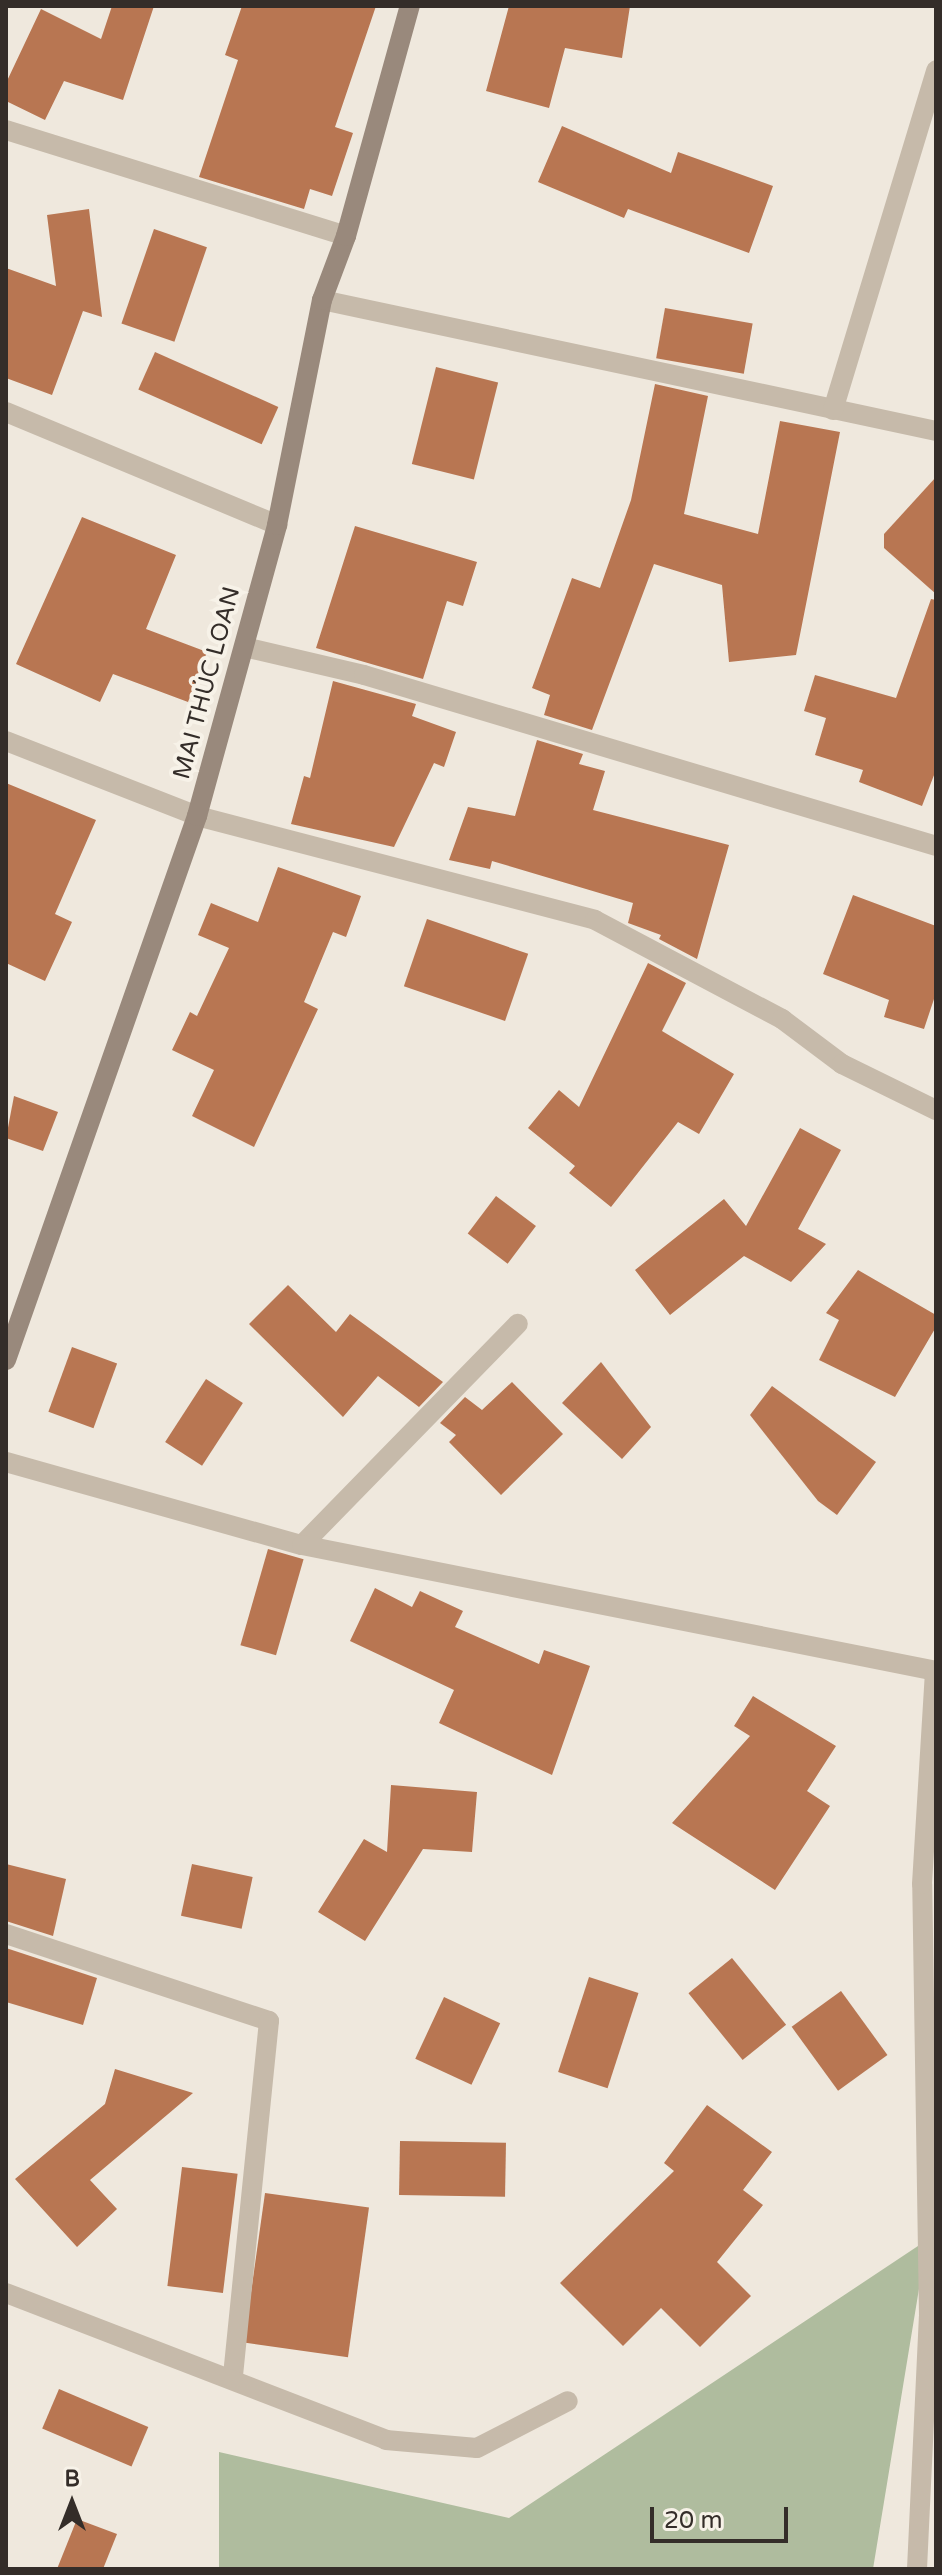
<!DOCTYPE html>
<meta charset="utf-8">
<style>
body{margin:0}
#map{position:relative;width:942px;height:2575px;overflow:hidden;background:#efe8dd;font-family:"Varela Round",sans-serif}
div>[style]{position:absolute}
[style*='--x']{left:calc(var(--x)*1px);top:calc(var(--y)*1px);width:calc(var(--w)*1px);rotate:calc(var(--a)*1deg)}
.green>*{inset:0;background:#afbc9e}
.building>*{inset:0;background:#b87652;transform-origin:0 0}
.service>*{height:20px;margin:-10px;padding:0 10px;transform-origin:10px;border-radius:10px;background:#c6baaa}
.minor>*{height:20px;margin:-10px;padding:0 10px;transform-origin:10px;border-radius:10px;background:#c6baaa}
.tertiary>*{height:20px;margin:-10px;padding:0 10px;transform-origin:10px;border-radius:10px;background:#c6baaa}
.secondary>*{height:20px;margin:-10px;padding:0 10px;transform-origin:10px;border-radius:10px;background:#99897c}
span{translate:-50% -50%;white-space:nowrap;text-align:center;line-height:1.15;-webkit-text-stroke:8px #f7f2e8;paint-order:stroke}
.street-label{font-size:24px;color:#342d29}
.frame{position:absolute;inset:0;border:8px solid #342d29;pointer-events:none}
.north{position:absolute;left:32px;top:2463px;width:80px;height:80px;-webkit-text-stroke:6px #f7f2e8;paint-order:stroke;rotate:0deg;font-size:22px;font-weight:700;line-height:32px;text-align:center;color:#342d29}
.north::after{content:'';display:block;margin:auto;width:28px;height:36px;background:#342d29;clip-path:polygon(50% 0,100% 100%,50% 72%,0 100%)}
.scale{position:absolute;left:650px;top:2507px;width:138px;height:36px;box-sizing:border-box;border:4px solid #342d29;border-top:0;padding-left:10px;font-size:24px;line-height:28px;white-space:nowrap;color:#342d29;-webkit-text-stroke:6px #f7f2e8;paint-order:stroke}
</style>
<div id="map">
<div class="green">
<div style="clip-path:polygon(927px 2240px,873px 2569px,219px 2569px,219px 2452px,509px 2518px)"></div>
</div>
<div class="building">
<div style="clip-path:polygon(112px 6px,154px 6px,123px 100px,64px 81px,45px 120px,6px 101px,6px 83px,41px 9px,101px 39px)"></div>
<div style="clip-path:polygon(242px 6px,376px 6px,335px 127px,353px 133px,332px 196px,310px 189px,304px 209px,199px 177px,238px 60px,225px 55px)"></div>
<div style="clip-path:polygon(509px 6px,630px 6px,622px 58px,565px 48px,549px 108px,486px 91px)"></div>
<div style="clip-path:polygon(562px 126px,671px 173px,678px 152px,773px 186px,749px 253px,628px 209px,624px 218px,538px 182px)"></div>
<div style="clip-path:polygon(89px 209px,102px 317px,83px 311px,52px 395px,6px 378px,6px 268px,56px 286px,47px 215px)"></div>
<div style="left:154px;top:229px;width:56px;height:100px;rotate:19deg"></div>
<div style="left:665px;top:308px;width:89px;height:51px;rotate:10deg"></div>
<div style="left:155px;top:352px;width:135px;height:41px;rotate:24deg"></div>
<div style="left:436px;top:367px;width:64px;height:100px;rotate:14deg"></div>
<div style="clip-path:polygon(655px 384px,708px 396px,684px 514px,758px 534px,780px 421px,840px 432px,796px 655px,729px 662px,722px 585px,654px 564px,592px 730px,544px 715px,550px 695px,532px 688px,572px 578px,600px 588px,631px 500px)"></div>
<div style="clip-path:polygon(936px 477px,936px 594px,884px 548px,884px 534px)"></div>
<div style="clip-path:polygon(82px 517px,176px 555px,146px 629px,207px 652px,188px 702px,113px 674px,100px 702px,16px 664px)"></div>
<div style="clip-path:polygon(355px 526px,477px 562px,463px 606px,447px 601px,423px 679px,316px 648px)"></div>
<div style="clip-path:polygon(931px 599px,936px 600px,936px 770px,922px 806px,859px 782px,863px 770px,815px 755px,826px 718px,804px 711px,815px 675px,896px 698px)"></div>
<div style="clip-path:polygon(333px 681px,416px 704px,412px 716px,456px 732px,444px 767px,434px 763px,394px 847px,291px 824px,304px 776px,310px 778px)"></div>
<div style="clip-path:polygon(537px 740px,583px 754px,579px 764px,605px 771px,593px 810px,729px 845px,697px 959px,659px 939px,661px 935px,628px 923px,633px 903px,492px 861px,490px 869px,449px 860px,468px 807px,515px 816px)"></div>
<div style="clip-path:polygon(6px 783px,96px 820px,55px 914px,72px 922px,45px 981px,6px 963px)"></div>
<div style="clip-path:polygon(278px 867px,361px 896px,346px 937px,333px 932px,304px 1002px,318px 1009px,254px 1147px,192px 1116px,214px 1070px,172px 1050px,190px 1012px,197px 1016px,229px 948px,198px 935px,211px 903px,258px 922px)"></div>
<div style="clip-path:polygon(853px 895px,936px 926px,936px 993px,924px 1029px,884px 1017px,889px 1000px,823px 974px)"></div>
<div style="left:427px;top:919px;width:107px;height:71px;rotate:19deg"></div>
<div style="clip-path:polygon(648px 963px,686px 983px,662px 1031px,734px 1074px,699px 1134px,678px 1122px,611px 1207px,569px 1173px,575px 1166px,528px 1128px,559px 1090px,579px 1107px)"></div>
<div style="clip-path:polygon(14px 1096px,58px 1112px,43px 1151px,6px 1138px)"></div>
<div style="clip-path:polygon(800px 1128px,841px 1150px,798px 1229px,826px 1244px,791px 1282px,744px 1256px,670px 1315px,635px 1270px,724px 1199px,746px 1226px)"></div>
<div style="left:496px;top:1196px;width:50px;height:47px;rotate:37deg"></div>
<div style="clip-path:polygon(858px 1270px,936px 1315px,936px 1327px,895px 1397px,819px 1360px,839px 1320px,826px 1313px)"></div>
<div style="clip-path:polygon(288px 1285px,336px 1332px,350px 1314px,443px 1382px,419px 1407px,378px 1376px,343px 1417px,249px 1324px)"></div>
<div style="left:72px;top:1347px;width:48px;height:69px;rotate:20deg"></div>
<div style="clip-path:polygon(601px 1362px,651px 1427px,622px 1459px,562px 1403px)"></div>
<div style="left:206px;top:1379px;width:44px;height:75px;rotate:33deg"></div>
<div style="clip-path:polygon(512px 1382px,563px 1434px,501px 1495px,449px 1442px,456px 1435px,440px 1423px,465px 1397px,482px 1410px)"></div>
<div style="clip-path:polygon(772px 1386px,876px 1462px,837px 1515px,818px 1501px,750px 1415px)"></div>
<div style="left:268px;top:1549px;width:37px;height:100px;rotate:16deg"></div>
<div style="clip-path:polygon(375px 1588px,412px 1607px,420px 1591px,463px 1611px,455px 1627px,539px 1664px,544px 1650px,590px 1666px,552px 1775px,439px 1723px,454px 1690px,350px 1641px)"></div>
<div style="clip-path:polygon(753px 1696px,836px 1746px,807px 1791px,830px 1806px,775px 1890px,672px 1823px,750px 1736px,734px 1726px)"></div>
<div style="clip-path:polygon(391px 1785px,477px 1792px,472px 1852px,423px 1849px,365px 1941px,318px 1912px,364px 1839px,387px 1852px)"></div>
<div style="clip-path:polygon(6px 1864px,66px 1879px,53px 1936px,6px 1921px)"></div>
<div style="left:192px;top:1864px;width:62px;height:53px;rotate:12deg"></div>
<div style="clip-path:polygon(6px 1948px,97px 1978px,83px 2025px,6px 2002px)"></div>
<div style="left:732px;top:1958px;width:86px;height:56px;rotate:51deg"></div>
<div style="left:589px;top:1977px;width:52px;height:100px;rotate:18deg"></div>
<div style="left:841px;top:1991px;width:79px;height:61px;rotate:54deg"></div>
<div style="left:444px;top:1997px;width:62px;height:68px;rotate:25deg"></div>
<div style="clip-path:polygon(115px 2069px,193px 2093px,90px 2180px,117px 2209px,77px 2247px,15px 2179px,105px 2104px)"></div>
<div style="clip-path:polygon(707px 2105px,772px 2152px,743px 2190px,763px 2205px,717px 2262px,751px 2296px,700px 2347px,661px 2308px,623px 2346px,560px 2283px,674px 2171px,664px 2163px)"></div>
<div style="left:400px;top:2141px;width:106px;height:54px;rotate:1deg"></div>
<div style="left:182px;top:2167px;width:56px;height:120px;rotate:7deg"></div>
<div style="left:265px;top:2193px;width:105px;height:151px;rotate:8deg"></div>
<div style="left:59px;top:2389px;width:97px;height:43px;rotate:23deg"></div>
<div style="clip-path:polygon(77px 2519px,117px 2534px,103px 2569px,57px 2569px)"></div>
</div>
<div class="service">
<div style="--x:6;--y:130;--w:356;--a:17.3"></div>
<div style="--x:6;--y:741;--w:205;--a:21.4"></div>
<div style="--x:197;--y:816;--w:411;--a:14.6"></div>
<div style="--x:595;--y:920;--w:212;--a:27.9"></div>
<div style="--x:782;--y:1019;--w:75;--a:36.9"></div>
<div style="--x:842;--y:1064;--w:105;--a:26.1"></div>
<div style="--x:302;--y:1545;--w:309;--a:-45.7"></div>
<div style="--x:6;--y:1934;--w:277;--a:18.3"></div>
<div style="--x:269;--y:2021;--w:359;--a:95.8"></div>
<div style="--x:6;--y:2293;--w:407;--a:21.1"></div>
<div style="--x:386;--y:2440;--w:91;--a:5"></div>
<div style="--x:477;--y:2448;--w:102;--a:-27.3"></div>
<div style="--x:929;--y:2316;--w:432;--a:-90.9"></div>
<div style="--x:922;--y:1884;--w:213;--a:-86.5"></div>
</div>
<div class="minor">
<div style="--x:322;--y:300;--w:628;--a:12.04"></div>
<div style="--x:833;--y:410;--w:355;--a:-73.1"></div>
<div style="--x:6;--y:412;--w:294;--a:22.6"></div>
<div style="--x:6;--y:1462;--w:307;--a:15.7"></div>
<div style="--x:302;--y:1545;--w:646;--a:11.24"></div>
<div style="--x:917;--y:2569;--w:253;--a:-87.3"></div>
</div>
<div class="tertiary">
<div style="--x:244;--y:647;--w:123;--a:13.1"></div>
<div style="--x:364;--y:675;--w:597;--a:16.64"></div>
</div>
<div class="secondary">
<div style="--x:6;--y:1360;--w:577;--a:-70.65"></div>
<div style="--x:197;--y:816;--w:302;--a:-74.6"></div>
<div style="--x:277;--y:525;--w:229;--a:-78.7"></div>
<div style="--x:322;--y:300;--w:68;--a:-69.4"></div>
<div style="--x:346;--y:236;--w:239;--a:-74.5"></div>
</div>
<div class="street-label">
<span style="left:207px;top:683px;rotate:-75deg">MAI THÚC LOAN</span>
</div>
<div class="frame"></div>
<div class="north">B</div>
<div class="scale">20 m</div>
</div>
